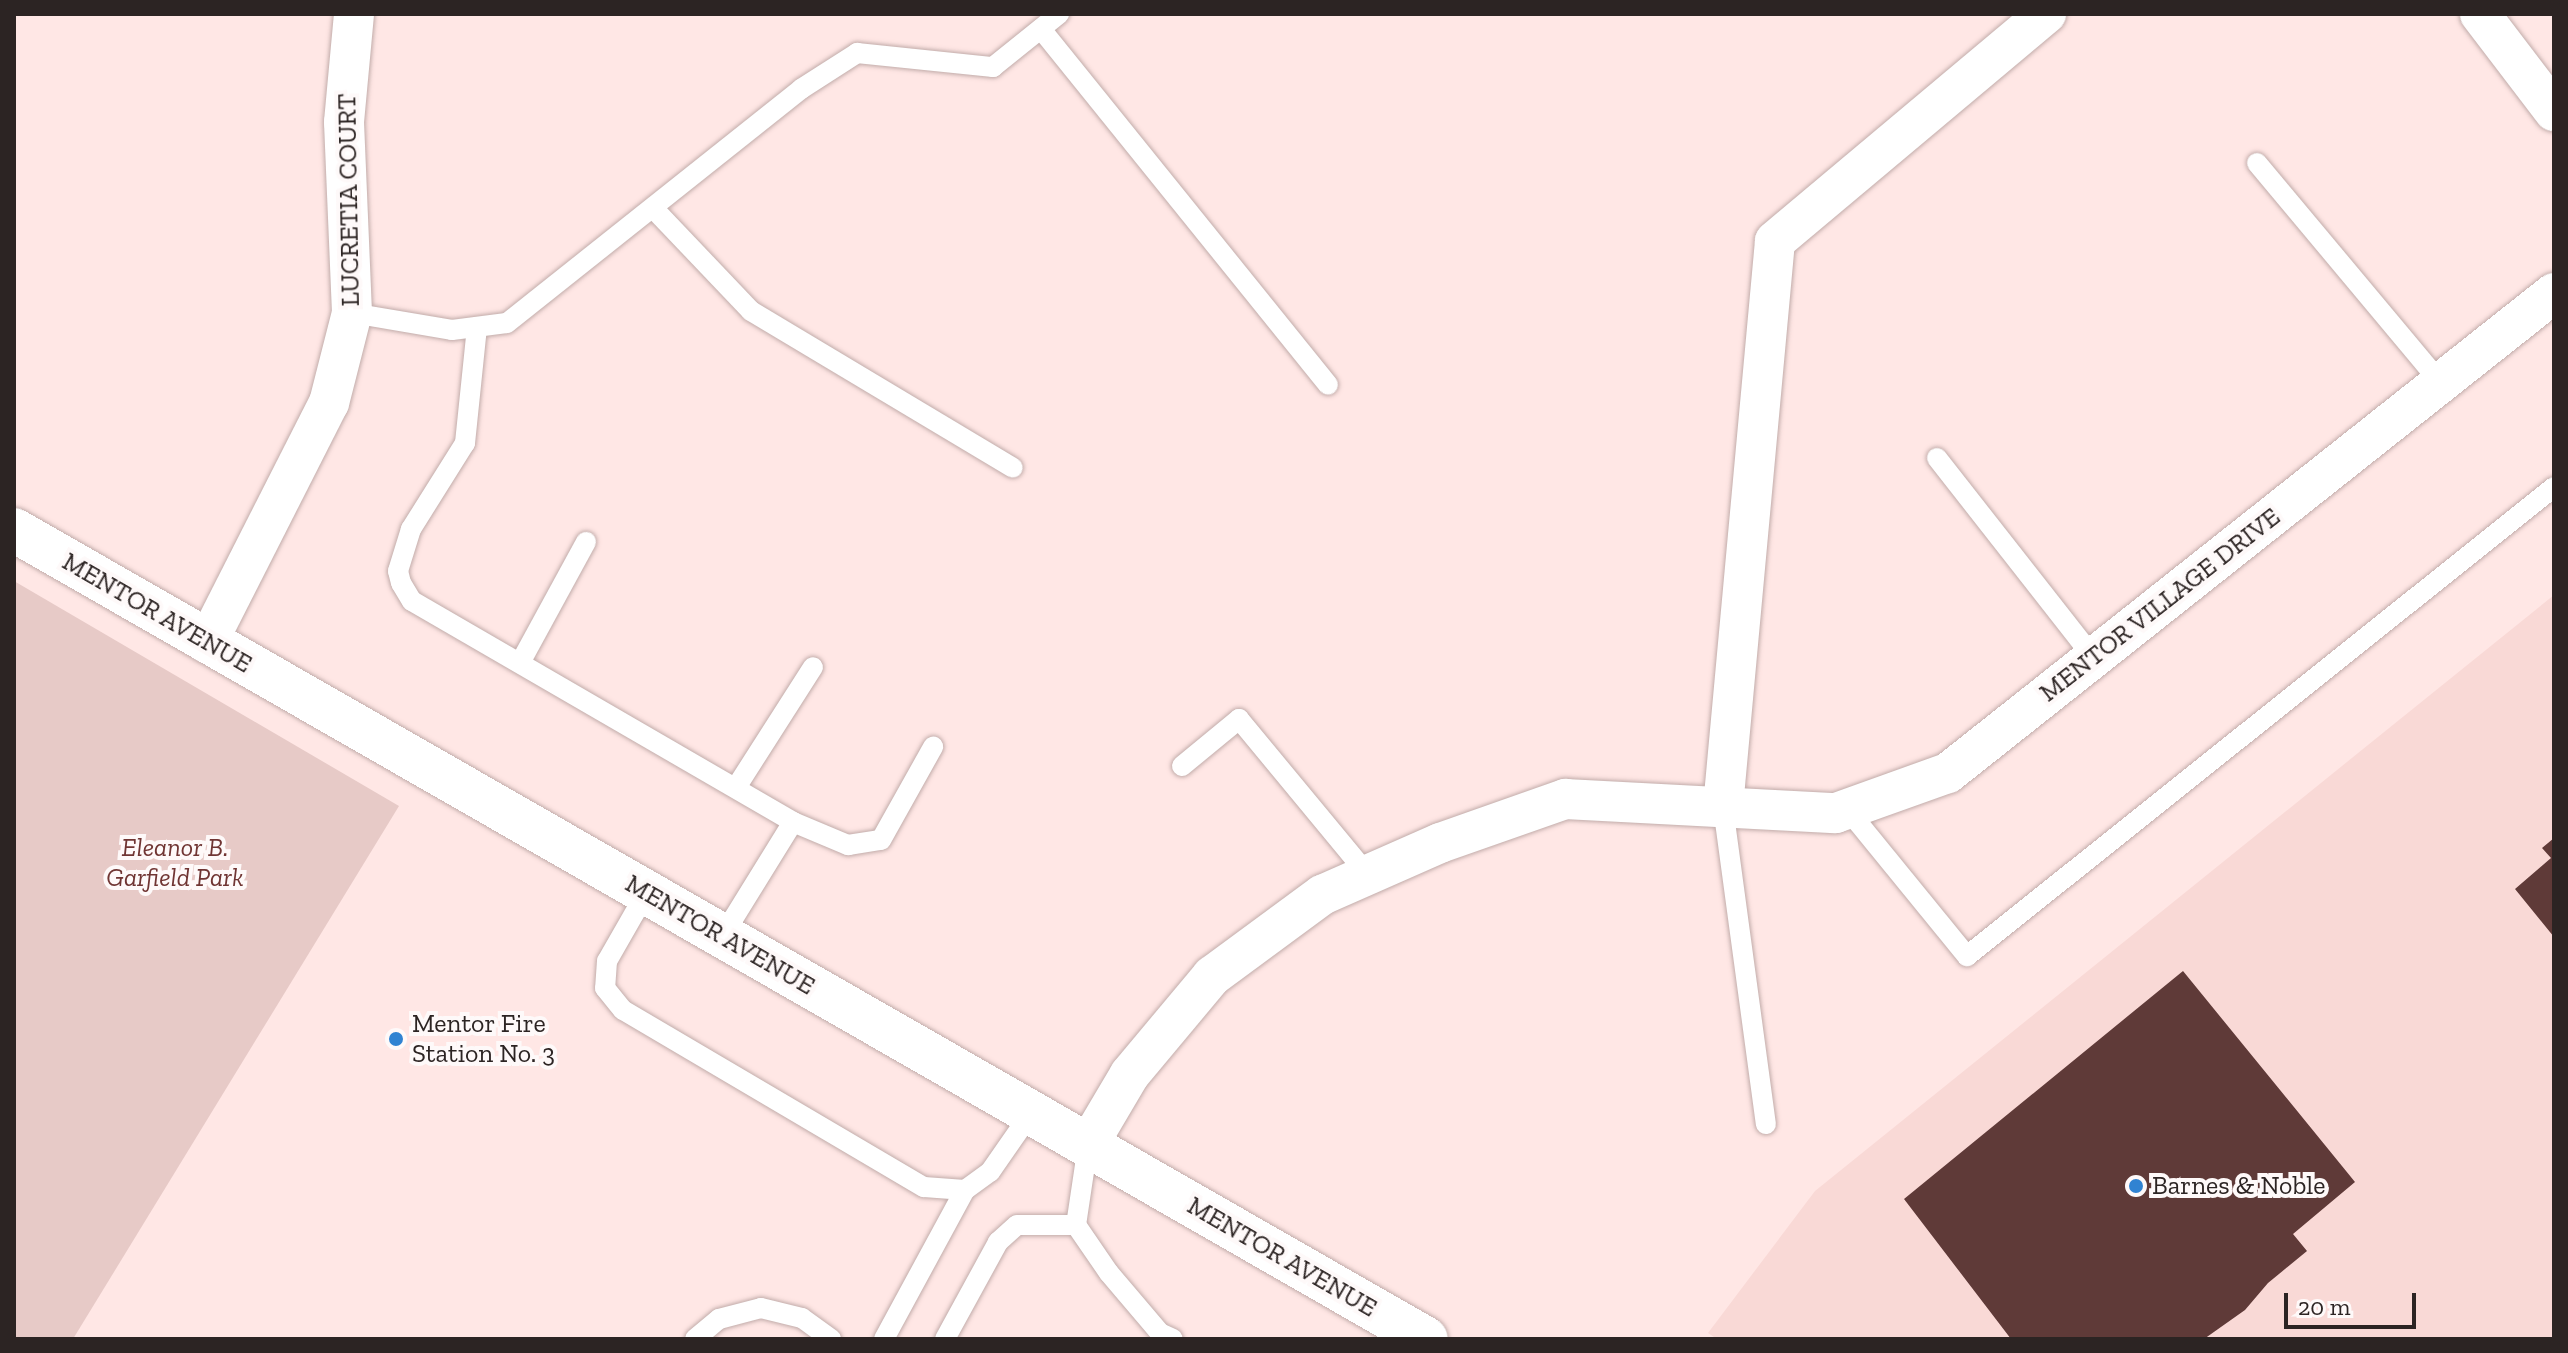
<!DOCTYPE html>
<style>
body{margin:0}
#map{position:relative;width:2568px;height:1353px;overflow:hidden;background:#ffe7e5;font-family:"Zilla Slab",serif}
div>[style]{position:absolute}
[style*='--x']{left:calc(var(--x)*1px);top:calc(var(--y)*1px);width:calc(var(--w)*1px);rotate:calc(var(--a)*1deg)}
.built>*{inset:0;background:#f9d9d6}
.green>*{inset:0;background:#e7cac7}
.building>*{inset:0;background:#5f3a38}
.roads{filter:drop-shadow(0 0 2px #c2acaa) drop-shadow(0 0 2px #c2acaa)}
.lane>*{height:20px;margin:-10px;padding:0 10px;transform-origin:10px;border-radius:10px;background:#fff}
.street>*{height:40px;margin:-20px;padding:0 20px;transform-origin:20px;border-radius:20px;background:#fff}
.primary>*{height:44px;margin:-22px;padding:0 22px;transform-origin:22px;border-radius:22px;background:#fff}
.dots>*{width:22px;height:22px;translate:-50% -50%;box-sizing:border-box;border:4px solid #fef9f9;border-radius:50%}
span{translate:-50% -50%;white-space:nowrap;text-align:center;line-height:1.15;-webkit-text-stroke:8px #fef9f9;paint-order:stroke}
.street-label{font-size:26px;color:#2c2423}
.park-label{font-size:26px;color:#703533;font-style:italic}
.poi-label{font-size:26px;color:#2c2423}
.left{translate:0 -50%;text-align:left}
.frame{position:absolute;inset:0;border:16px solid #2c2423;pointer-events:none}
.scale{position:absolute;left:2284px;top:1293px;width:132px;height:36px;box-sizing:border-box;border:4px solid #2c2423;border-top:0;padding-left:10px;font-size:24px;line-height:28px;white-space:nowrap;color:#2c2423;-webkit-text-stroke:6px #fef9f9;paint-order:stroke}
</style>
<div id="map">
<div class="built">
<div style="clip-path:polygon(2554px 595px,2554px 1339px,1717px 1339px,1708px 1333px,1815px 1191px)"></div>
</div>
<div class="green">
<div style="clip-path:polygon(14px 581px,399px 806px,73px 1339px,14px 1339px)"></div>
</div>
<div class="building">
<div style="clip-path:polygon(2554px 838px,2554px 937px,2515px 889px,2551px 858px,2542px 848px)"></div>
<div style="clip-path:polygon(2183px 971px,2355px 1182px,2293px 1234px,2307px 1251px,2268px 1283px,2245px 1310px,2204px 1339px,2011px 1339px,1904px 1199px)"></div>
</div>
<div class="roads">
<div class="lane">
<div style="--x:1041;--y:29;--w:457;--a:51.1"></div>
<div style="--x:2257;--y:163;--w:287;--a:50.1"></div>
<div style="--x:653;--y:208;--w:142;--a:46.4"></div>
<div style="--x:751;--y:311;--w:305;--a:30.9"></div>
<div style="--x:352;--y:313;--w:101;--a:9.6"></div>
<div style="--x:452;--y:330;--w:55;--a:-7.3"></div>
<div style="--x:507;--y:323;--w:376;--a:-38.5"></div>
<div style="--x:801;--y:89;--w:67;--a:-32.7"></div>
<div style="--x:857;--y:53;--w:137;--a:5.9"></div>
<div style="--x:993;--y:67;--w:85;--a:-38.8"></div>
<div style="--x:477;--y:327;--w:117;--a:95.9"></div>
<div style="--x:465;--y:443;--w:102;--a:122.1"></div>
<div style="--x:411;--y:529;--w:44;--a:107.2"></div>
<div style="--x:398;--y:571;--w:12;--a:76"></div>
<div style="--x:401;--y:583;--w:21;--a:59"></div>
<div style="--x:412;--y:601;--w:440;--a:30.1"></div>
<div style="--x:793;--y:822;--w:135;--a:121.7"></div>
<div style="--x:1937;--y:458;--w:254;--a:51.9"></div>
<div style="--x:520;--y:663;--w:138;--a:-61.4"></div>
<div style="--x:1182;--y:766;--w:74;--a:-39.5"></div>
<div style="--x:1239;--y:719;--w:202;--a:50.4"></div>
<div style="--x:737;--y:786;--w:141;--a:-57.4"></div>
<div style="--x:1723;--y:807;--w:320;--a:82.3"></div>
<div style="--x:1847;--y:809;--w:190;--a:50.8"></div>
<div style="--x:1967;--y:956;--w:751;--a:-38.62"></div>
<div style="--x:793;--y:822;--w:60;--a:22.7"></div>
<div style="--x:848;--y:845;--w:33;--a:-9"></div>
<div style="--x:881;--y:840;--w:107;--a:-60.8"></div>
<div style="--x:646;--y:893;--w:78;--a:119.8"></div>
<div style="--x:607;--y:961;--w:27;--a:94"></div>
<div style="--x:605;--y:988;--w:28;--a:51"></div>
<div style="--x:623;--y:1010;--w:349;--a:30.5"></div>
<div style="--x:924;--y:1187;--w:41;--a:4.2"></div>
<div style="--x:965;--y:1190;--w:31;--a:-36"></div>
<div style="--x:990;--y:1172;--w:72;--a:-55.2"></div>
<div style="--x:1088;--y:1145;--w:81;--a:98.5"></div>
<div style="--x:1076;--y:1225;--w:58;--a:55.5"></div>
<div style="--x:1109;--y:1273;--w:79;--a:49.6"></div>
<div style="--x:1160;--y:1333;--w:14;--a:25"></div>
<div style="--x:695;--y:1339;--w:31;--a:-40"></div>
<div style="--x:719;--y:1319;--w:43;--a:-14.7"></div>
<div style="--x:761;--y:1308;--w:42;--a:13.7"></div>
<div style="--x:802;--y:1318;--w:36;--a:36"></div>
<div style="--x:884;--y:1339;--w:170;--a:-61.5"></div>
<div style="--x:945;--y:1339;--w:111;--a:-61.3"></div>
<div style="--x:998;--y:1242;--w:25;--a:-42"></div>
<div style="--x:1017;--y:1225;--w:59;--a:0"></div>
</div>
<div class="street">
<div style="--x:2480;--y:14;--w:122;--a:52.7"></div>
<div style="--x:207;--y:643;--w:269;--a:-63.1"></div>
<div style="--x:329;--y:403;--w:93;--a:-75.7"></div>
<div style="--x:352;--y:313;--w:191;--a:-92.4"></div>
<div style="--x:344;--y:122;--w:108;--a:-84.7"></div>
<div style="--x:1723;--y:807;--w:568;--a:-84.75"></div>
<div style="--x:1775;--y:241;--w:354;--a:-40"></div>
<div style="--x:1088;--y:1145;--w:82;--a:-59.4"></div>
<div style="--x:1130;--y:1074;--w:128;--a:-50.1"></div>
<div style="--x:1212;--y:976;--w:137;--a:-36.4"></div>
<div style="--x:1322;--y:895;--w:129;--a:-23.8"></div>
<div style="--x:1440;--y:843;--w:133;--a:-19.4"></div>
<div style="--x:1565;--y:799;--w:271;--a:3"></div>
<div style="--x:1836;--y:813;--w:119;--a:-19.7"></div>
<div style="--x:1948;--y:773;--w:773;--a:-38.38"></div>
</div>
<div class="primary">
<div style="--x:14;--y:530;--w:1627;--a:29.81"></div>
</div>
</div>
<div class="dots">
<div style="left:396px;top:1039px;background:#3083d2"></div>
<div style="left:2136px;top:1186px;background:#3083d2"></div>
</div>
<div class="street-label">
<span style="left:349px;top:200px;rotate:-91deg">LUCRETIA COURT</span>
<span style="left:2160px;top:605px;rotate:-38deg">MENTOR VILLAGE DRIVE</span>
<span style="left:157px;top:613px;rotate:30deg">MENTOR AVENUE</span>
<span style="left:720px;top:935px;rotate:30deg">MENTOR AVENUE</span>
<span style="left:1282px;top:1257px;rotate:30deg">MENTOR AVENUE</span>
</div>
<div class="park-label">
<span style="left:175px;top:863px">Eleanor B.<br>Garfield Park</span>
</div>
<div class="poi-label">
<span class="left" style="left:412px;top:1039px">Mentor Fire<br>Station No. 3</span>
<span class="left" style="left:2152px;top:1186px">Barnes &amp; Noble</span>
</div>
<div class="frame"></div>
<div class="scale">20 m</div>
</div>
